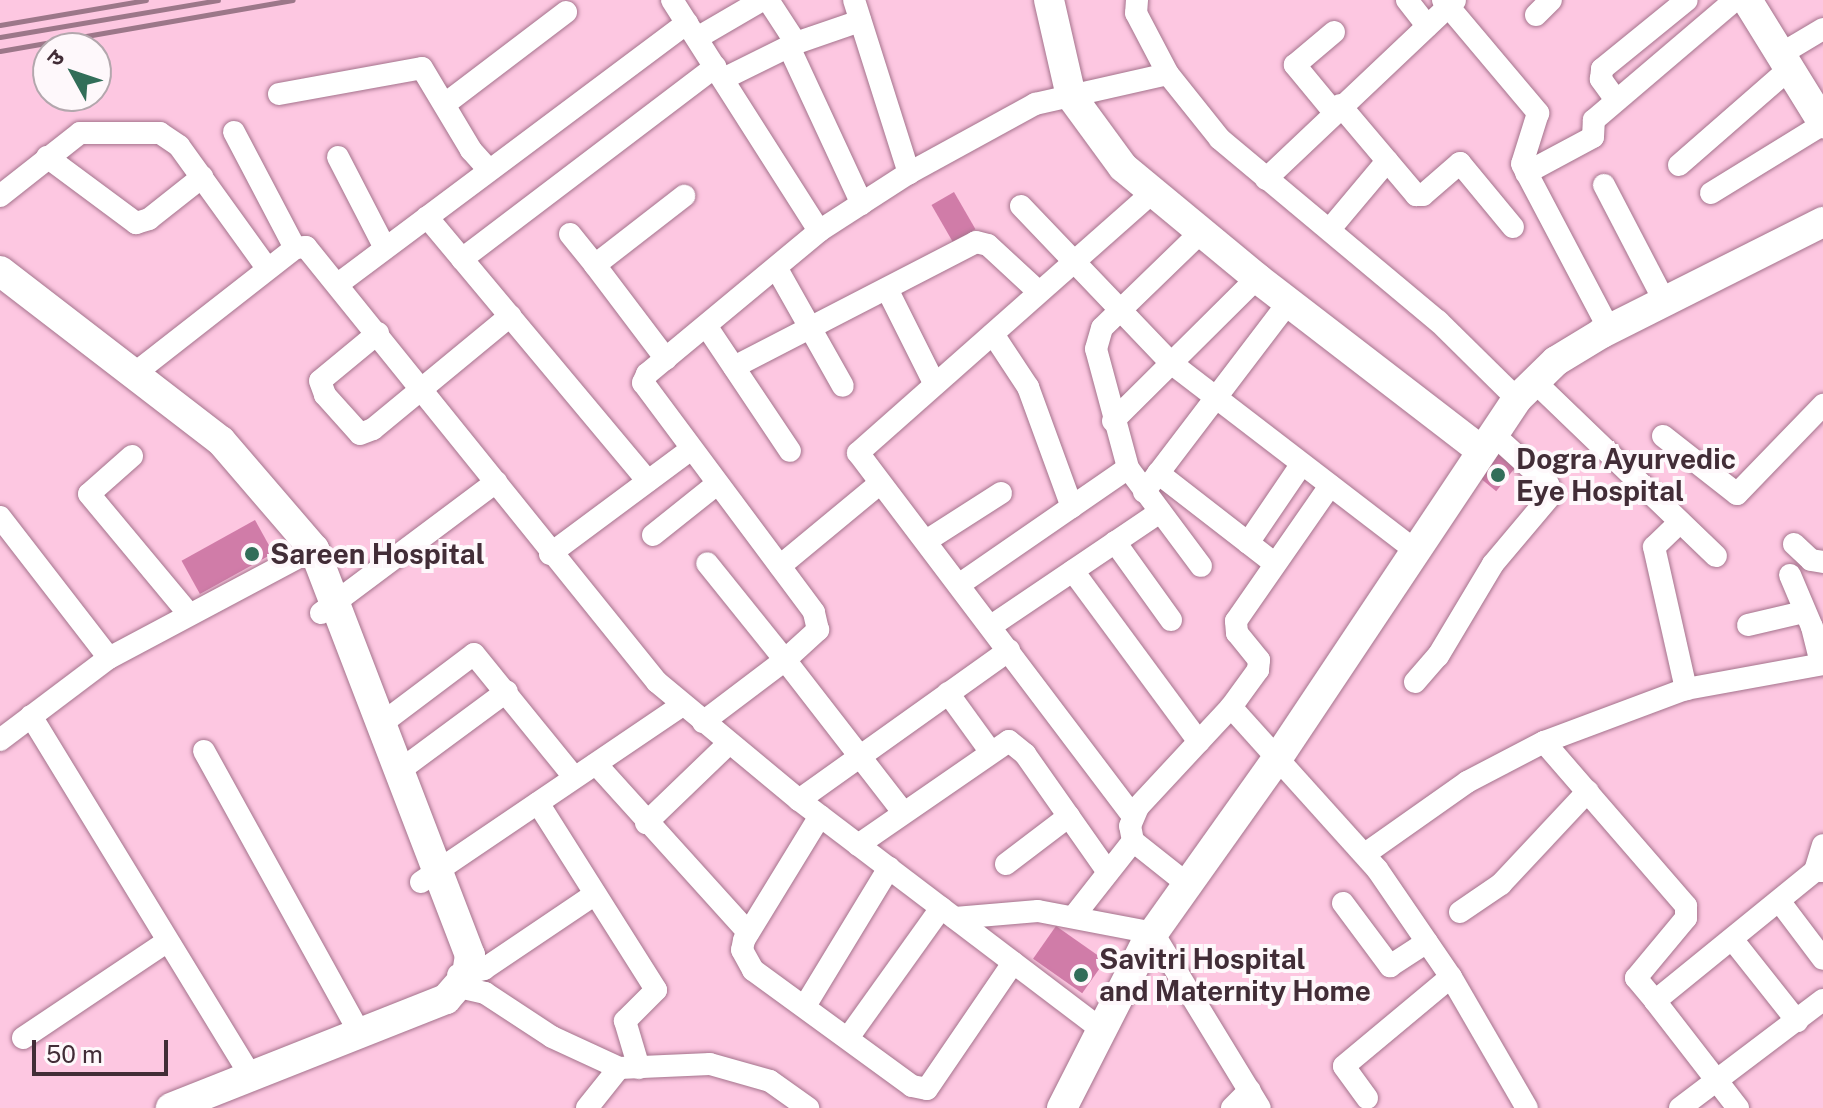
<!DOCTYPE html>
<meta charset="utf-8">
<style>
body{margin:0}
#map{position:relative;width:1823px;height:1108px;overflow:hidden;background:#fdc7e1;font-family:"Public Sans","Noto Sans Devanagari",sans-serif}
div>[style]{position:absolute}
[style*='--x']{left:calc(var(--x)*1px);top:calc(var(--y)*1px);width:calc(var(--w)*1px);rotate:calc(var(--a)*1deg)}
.building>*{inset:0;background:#d07ca8;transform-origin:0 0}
.roads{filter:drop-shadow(0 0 2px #a4738c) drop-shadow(0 0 2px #a4738c)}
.street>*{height:22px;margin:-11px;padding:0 11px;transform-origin:11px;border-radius:11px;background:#fff}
.secondary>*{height:30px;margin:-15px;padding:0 15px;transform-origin:15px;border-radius:15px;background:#fff}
.rail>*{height:5px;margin:-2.5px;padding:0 2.5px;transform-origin:2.5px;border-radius:2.5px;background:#9c7789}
.dots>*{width:22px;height:22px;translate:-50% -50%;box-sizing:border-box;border:4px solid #fef8fb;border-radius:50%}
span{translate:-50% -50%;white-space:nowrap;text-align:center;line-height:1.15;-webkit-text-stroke:8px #fef8fb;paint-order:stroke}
.poi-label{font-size:28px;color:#422d37;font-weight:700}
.left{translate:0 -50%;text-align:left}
.north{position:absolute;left:32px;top:32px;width:80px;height:80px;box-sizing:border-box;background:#fef8fb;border:2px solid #b3a7ad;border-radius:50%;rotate:310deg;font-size:22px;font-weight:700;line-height:32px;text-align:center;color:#422d37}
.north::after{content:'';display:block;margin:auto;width:28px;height:36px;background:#326e59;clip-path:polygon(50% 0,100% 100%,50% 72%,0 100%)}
.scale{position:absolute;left:32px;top:1040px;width:136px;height:36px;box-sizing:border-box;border:4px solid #422d37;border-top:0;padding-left:10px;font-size:24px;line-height:28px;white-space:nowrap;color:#422d37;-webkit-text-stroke:6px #fef8fb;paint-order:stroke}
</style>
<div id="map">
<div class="building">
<div style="left:954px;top:192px;width:43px;height:26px;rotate:60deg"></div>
<div style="left:1498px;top:454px;width:22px;height:30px;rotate:39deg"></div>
<div style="left:255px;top:520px;width:38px;height:84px;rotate:61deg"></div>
<div style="left:1056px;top:926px;width:60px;height:40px;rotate:35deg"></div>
</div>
<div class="roads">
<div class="street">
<div style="--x:672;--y:0;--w:274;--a:57.5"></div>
<div style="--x:768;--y:0;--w:51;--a:56.9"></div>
<div style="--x:854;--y:0;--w:182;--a:72.4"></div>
<div style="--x:1137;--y:0;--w:13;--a:94"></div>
<div style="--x:1136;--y:13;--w:69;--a:62.3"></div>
<div style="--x:1407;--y:0;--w:33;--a:52"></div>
<div style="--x:1443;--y:0;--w:148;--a:49.9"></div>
<div style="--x:1538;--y:113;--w:53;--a:107.4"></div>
<div style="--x:1522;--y:164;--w:187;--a:62.2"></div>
<div style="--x:1536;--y:15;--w:21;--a:-45"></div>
<div style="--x:697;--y:38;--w:75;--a:-30.3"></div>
<div style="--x:789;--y:47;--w:173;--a:65.1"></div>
<div style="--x:1781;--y:54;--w:49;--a:-30.8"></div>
<div style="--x:723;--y:79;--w:81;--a:-26.3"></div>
<div style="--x:796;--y:43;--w:68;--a:-19"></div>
<div style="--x:279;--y:94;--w:145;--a:-10.3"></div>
<div style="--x:422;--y:68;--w:96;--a:59.1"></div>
<div style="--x:471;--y:150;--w:27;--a:48"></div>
<div style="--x:1616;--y:100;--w:26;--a:-126"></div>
<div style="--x:1601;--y:79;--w:10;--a:-84"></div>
<div style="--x:1602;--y:69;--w:109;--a:-39.1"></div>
<div style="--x:445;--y:104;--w:152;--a:-37.2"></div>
<div style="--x:1340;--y:105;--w:118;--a:49.8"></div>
<div style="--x:1416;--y:195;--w:7;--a:0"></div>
<div style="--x:1423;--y:195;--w:49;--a:-40.9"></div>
<div style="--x:1460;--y:163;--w:83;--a:50.4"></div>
<div style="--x:1333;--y:111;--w:60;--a:-129.6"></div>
<div style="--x:1295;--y:65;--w:51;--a:-40.2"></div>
<div style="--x:234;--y:132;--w:131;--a:62.3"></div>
<div style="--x:47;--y:157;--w:111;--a:36.6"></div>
<div style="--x:136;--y:223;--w:14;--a:-17"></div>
<div style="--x:149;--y:219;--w:68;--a:-38.4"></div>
<div style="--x:338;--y:157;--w:102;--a:62.7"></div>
<div style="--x:1679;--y:165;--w:147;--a:-41.1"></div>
<div style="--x:1526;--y:173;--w:76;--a:-28.2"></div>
<div style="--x:1593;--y:137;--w:17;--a:-87"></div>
<div style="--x:1594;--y:120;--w:185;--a:-40.4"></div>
<div style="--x:1266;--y:179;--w:260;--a:-43.4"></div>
<div style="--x:1604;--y:185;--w:132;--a:62.5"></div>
<div style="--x:1711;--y:193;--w:132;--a:-31.6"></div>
<div style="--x:0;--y:196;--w:102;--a:-38.2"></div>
<div style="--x:80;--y:133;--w:80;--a:0"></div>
<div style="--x:160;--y:133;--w:23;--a:34"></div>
<div style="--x:179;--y:146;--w:150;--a:54.2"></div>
<div style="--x:1021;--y:206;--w:217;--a:46.3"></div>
<div style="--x:1171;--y:363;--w:305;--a:37.5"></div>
<div style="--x:427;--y:217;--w:344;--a:50.1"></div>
<div style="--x:1330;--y:229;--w:89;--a:-50"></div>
<div style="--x:1200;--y:233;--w:136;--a:135.9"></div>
<div style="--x:1102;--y:328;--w:22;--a:106"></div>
<div style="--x:1096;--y:349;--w:123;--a:74.9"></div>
<div style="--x:1128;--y:468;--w:122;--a:53.3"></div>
<div style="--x:570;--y:234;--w:40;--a:51"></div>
<div style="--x:462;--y:259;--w:318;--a:-37.2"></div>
<div style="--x:777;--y:269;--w:134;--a:60.6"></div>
<div style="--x:338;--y:284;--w:436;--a:-36.8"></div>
<div style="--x:887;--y:289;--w:105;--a:63.4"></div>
<div style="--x:707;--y:327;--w:149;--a:56.2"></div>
<div style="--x:378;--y:333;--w:75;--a:140.4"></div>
<div style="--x:320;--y:381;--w:15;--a:70"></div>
<div style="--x:325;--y:395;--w:52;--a:48.1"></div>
<div style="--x:360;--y:434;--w:14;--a:-21"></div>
<div style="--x:373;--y:429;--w:178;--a:-39.5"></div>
<div style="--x:993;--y:334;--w:64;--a:56.6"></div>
<div style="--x:1028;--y:387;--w:128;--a:69.9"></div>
<div style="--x:666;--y:359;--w:118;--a:-127.1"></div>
<div style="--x:595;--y:265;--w:113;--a:-37.8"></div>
<div style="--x:734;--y:367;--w:272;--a:-27.3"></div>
<div style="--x:976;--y:242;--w:12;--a:14"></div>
<div style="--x:988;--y:245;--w:69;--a:42.7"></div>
<div style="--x:134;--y:374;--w:204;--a:-38"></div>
<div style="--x:295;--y:248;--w:11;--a:-5"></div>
<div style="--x:306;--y:247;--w:559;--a:51.1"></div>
<div style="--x:657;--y:682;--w:185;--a:39.7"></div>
<div style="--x:799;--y:800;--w:377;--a:37.2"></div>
<div style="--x:1535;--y:382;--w:251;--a:43.9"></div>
<div style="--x:1113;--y:421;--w:203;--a:-44.8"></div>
<div style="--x:1663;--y:436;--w:94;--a:38.1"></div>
<div style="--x:1737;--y:494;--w:124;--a:-46"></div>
<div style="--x:132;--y:456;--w:57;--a:138.5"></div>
<div style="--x:89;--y:494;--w:155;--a:50.2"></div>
<div style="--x:1158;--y:473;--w:147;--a:37.8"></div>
<div style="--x:1144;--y:492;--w:239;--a:-52.7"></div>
<div style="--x:0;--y:517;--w:178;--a:52.3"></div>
<div style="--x:1680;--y:522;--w:36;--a:136"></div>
<div style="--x:1654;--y:547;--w:146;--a:77.3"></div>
<div style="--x:653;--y:535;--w:82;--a:-38.6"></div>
<div style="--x:926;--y:541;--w:89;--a:-32.6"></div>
<div style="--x:1115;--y:542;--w:96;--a:54.3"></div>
<div style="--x:1248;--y:543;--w:94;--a:-55.8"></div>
<div style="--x:1794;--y:544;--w:23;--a:43"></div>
<div style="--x:1811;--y:560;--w:12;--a:9"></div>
<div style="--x:550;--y:554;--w:174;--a:-36.6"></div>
<div style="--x:780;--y:566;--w:129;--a:-39.6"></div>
<div style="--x:1073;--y:571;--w:212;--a:53.6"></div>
<div style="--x:1790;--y:575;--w:56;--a:67.1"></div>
<div style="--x:1812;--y:627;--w:38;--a:76"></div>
<div style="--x:960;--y:584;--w:204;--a:-34.6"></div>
<div style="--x:321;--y:613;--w:219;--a:-36.8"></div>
<div style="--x:1748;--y:625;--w:57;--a:-13.1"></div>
<div style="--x:991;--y:626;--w:204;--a:-34"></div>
<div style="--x:1415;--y:682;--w:35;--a:-49"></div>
<div style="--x:1438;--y:656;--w:107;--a:-59.1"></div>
<div style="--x:1493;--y:564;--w:92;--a:-49.9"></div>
<div style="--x:1552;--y:494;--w:11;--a:-112"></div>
<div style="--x:1548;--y:484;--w:76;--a:-137.7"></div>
<div style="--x:948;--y:693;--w:72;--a:54.1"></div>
<div style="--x:1231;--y:707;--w:218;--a:48"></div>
<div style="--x:1377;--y:869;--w:131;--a:55.6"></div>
<div style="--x:1451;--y:977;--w:151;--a:59.9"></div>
<div style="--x:31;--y:716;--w:421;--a:58.6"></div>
<div style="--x:703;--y:722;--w:103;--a:-37.1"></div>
<div style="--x:785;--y:660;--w:124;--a:-128.8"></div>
<div style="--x:381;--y:724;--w:116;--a:-37"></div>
<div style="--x:474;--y:654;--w:159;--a:50.9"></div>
<div style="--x:0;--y:740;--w:136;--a:-37"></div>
<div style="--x:109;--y:658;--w:232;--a:-28"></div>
<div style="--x:1544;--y:742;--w:217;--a:49.1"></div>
<div style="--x:1686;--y:906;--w:12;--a:90"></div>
<div style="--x:1686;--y:918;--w:78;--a:129.8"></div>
<div style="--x:1636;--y:978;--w:30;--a:50"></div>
<div style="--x:204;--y:751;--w:323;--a:61.1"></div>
<div style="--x:596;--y:764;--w:227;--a:47.9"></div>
<div style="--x:399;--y:771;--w:134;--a:-36.5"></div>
<div style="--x:799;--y:800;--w:258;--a:-35.5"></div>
<div style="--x:538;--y:803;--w:221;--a:57.7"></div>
<div style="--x:656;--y:990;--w:44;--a:135"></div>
<div style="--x:625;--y:1021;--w:49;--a:73.4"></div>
<div style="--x:903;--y:812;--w:192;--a:-127.8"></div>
<div style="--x:785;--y:660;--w:45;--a:-42.3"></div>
<div style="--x:818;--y:630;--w:18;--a:-103"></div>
<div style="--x:814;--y:612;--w:286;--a:-126.7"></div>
<div style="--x:643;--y:383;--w:10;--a:-66"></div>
<div style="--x:647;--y:374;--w:224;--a:-39.7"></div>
<div style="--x:819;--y:231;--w:107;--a:-32.8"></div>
<div style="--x:909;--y:173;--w:144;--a:-28.7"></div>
<div style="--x:1035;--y:104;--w:136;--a:-12.7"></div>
<div style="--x:1168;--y:74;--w:83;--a:51.3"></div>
<div style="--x:1220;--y:139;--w:284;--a:39.9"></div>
<div style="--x:1438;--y:321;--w:111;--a:44.6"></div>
<div style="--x:1132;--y:815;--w:454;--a:-127.1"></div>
<div style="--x:858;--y:453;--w:391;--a:-41.5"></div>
<div style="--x:820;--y:816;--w:145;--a:121.5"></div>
<div style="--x:744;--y:940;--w:10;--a:101"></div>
<div style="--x:742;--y:950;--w:23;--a:61"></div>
<div style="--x:753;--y:970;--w:197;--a:36.1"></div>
<div style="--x:912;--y:1086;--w:15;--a:11"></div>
<div style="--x:927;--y:1089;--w:153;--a:-55.7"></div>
<div style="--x:646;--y:823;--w:115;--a:-43.9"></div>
<div style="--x:1133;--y:841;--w:69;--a:38.5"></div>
<div style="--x:858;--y:845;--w:183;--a:-34.6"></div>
<div style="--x:1009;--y:741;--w:21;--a:39"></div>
<div style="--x:1025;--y:754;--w:144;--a:54.9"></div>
<div style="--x:1365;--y:854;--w:125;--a:-35.2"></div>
<div style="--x:1467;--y:782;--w:87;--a:-27.5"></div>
<div style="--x:1544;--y:742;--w:152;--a:-20.5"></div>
<div style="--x:1686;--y:689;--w:139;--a:-10.3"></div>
<div style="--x:1006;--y:864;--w:79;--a:-37.3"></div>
<div style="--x:1815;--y:871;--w:27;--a:-73"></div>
<div style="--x:421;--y:882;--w:315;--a:-34.1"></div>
<div style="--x:1780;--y:902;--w:71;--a:53"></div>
<div style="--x:1343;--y:903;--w:79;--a:53.3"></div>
<div style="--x:1390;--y:966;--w:44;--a:-33"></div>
<div style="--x:1460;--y:912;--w:50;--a:-34.3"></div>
<div style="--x:1501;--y:884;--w:127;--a:-46.9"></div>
<div style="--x:1074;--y:916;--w:95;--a:-51.8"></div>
<div style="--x:1133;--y:841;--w:15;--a:-101"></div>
<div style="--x:1130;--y:826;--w:21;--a:-67"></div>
<div style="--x:1138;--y:807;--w:137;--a:-47.1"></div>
<div style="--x:1231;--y:707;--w:46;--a:-53.9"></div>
<div style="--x:1258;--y:670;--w:10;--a:-84"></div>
<div style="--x:1259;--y:660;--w:35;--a:-129"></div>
<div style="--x:1237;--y:633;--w:12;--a:-95"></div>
<div style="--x:1236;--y:621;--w:165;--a:-55.2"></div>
<div style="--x:955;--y:918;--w:83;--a:-4.8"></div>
<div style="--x:1038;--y:911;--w:117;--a:10.8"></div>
<div style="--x:1153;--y:933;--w:205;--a:58.6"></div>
<div style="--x:1732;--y:939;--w:105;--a:51.6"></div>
<div style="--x:458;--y:975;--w:27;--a:-13"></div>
<div style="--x:484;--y:969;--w:134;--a:-34"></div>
<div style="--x:459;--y:987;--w:27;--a:13"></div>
<div style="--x:485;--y:993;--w:80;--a:33.3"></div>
<div style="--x:552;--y:1037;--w:74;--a:24.8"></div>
<div style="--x:619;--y:1068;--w:91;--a:-2.5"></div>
<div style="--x:710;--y:1064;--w:62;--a:15.8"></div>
<div style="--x:770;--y:1081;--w:47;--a:35.4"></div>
<div style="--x:805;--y:1006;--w:162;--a:-58.7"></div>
<div style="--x:23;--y:1038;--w:174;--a:-33.8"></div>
<div style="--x:848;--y:1038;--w:160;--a:-54.4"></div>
<div style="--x:1367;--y:1098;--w:39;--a:-126"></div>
<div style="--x:1344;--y:1066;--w:139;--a:-39.8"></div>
<div style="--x:587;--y:1108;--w:51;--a:-51.3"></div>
<div style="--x:1232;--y:1108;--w:25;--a:-45"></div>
<div style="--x:1680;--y:1108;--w:179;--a:-37.1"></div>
<div style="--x:1738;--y:1108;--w:135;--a:-127.8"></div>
<div style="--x:1655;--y:1001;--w:206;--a:-39.1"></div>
<div style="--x:1815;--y:871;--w:8;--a:0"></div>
</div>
<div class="secondary">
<div style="--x:1049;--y:0;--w:98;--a:77.1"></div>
<div style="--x:1071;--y:96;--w:88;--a:53.8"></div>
<div style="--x:1123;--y:167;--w:174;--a:39.6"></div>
<div style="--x:1257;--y:278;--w:282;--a:37.6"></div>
<div style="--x:1747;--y:0;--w:145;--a:58.3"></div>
<div style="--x:0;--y:271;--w:279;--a:37.6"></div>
<div style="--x:221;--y:441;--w:143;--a:49.3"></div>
<div style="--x:314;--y:549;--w:435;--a:69"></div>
<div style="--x:470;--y:955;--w:20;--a:99"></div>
<div style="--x:467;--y:975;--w:32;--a:131"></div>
<div style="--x:446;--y:999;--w:296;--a:158.4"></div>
<div style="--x:1062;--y:1108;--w:185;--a:-63"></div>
<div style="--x:1146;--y:943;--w:229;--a:-54.6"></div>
<div style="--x:1279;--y:756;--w:429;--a:-56.3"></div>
<div style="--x:1517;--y:399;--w:54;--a:-44.3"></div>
<div style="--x:1556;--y:361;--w:54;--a:-31.3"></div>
<div style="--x:1602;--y:333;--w:247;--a:-26.7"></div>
</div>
</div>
<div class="rail">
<div style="--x:0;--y:25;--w:148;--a:-9.7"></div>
<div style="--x:0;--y:37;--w:221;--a:-9.6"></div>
<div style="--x:0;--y:51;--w:297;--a:-9.9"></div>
</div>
<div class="dots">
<div style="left:1498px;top:475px;background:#326e59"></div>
<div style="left:252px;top:554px;background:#326e59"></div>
<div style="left:1081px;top:975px;background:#326e59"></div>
</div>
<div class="poi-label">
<span class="left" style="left:1516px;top:475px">Dogra Ayurvedic<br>Eye Hospital</span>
<span class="left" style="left:270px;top:554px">Sareen Hospital</span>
<span class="left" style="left:1099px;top:975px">Savitri Hospital<br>and Maternity Home</span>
</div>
<div class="north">उ</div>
<div class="scale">50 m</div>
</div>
